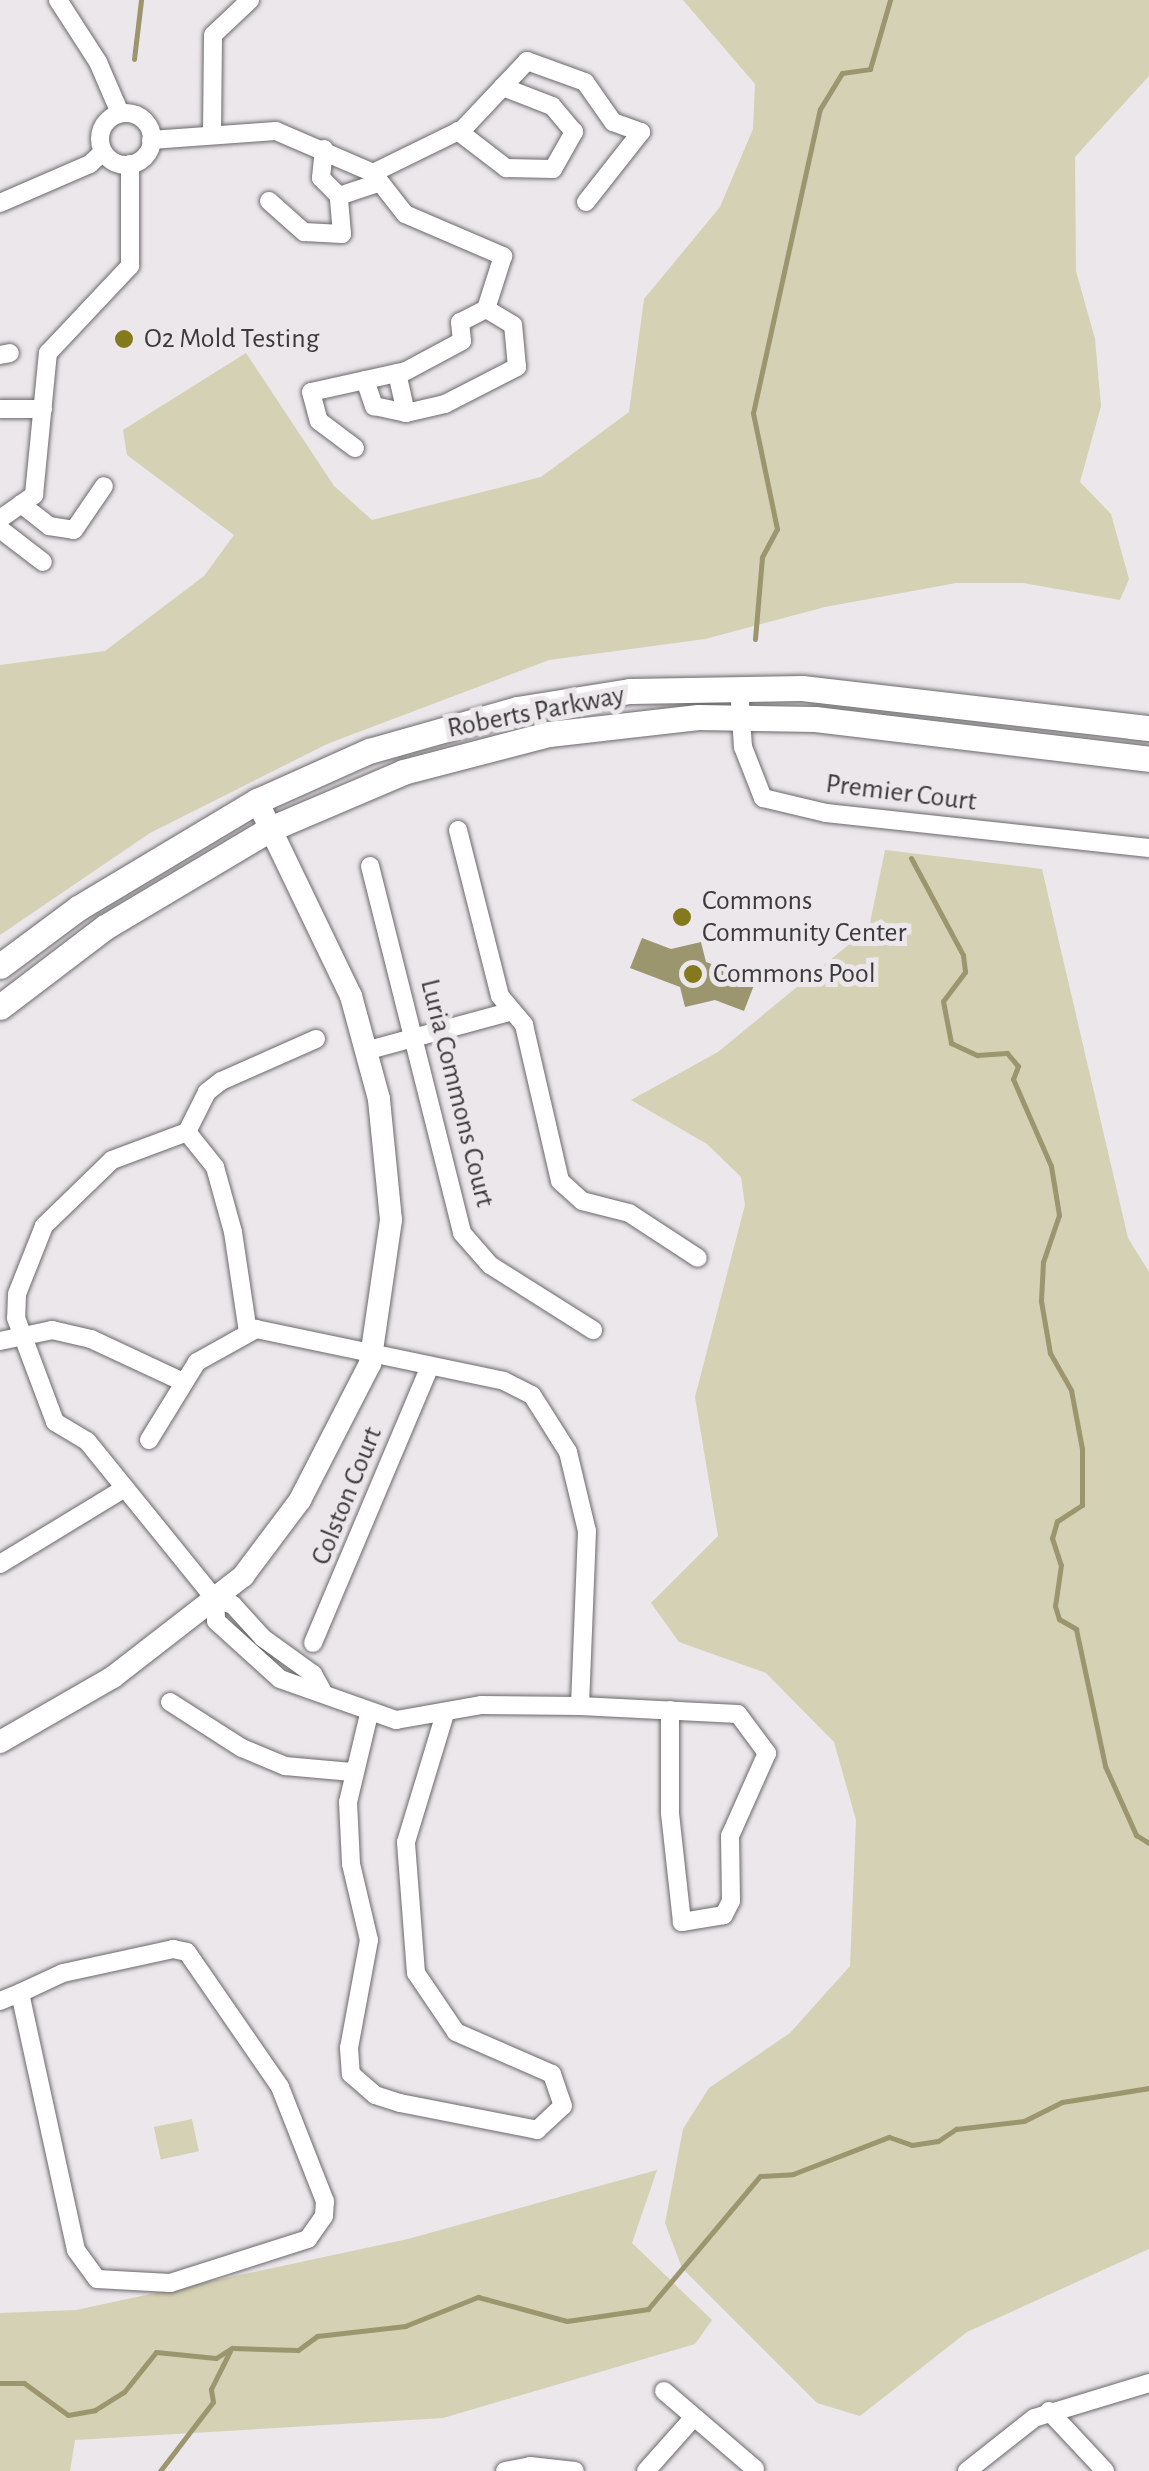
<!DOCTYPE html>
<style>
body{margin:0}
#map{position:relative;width:1149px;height:2471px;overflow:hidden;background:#ebe7ea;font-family:"Alegreya Sans",sans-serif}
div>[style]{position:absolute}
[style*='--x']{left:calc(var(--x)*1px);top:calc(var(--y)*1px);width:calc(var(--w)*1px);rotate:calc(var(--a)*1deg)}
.green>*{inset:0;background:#d4d1b4;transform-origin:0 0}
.water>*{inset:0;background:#9b966e}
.stream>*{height:5px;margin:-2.5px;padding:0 2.5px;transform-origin:2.5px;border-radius:2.5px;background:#9b966e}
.roads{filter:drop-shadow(0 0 2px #6b686b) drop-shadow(0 0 2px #6b686b)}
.minor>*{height:18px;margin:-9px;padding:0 9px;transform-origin:9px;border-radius:9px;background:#fff}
.minor>.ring{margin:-9px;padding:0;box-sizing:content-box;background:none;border:18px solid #fff;border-radius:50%}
.tertiary>*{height:22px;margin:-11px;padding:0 11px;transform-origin:11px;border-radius:11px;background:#fff}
.secondary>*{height:25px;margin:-12.5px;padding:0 12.5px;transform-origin:12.5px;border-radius:12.5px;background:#fff}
.dots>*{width:28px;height:28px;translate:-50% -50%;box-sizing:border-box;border:5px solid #ebe7ea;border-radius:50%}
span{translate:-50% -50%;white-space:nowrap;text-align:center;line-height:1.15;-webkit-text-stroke:10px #ebe7ea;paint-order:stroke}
.poi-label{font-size:28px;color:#3c3b3c}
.left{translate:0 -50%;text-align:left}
.street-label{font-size:28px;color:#3c3b3c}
</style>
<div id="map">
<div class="green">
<div style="clip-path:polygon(683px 0,1149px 0,1149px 76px,1075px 157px,1076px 271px,1095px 339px,1101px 406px,1080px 482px,1111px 514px,1129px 579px,1120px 600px,1023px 583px,956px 583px,825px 607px,705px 639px,549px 660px,327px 744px,150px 833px,0 935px,0 665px,105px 651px,204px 576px,234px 535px,127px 455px,123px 430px,246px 353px,334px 486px,372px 520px,541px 477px,629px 412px,644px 299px,720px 207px,753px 129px,755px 84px)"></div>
<div style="clip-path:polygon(885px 850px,1042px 869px,1128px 1238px,1149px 1272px,1149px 2249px,967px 2332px,860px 2416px,817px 2403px,682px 2268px,665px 2223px,683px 2129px,709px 2088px,790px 2033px,850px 1966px,856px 1820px,834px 1742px,766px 1673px,679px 1642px,651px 1603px,718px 1536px,695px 1397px,745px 1205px,741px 1177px,707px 1144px,631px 1100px,718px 1052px,869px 928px)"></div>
<div style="left:192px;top:2119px;width:33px;height:39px;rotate:78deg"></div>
<div style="clip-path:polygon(657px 2170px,632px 2243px,712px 2320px,695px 2344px,443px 2418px,75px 2440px,70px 2471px,0 2471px,0 2313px,76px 2310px,408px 2239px)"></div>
</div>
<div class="water">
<div style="clip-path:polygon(642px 938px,671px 949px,701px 942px,706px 962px,756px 980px,744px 1011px,715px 1000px,685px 1007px,680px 987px,630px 968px)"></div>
</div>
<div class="stream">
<div style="--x:134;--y:59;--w:59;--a:-83.2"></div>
<div style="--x:755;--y:639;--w:82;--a:-85.1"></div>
<div style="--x:762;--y:557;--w:32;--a:-62"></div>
<div style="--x:777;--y:529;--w:118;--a:-101.7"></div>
<div style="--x:753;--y:413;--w:311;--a:-77.6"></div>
<div style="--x:820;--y:109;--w:42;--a:-58.6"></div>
<div style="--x:842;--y:73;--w:28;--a:-8"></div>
<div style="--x:870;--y:69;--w:72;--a:-73.8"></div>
<div style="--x:911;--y:858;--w:110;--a:61.8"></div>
<div style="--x:963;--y:955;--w:17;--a:83"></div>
<div style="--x:965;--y:972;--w:36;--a:127"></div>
<div style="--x:943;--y:1001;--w:43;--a:79.2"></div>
<div style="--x:951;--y:1043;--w:29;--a:25"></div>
<div style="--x:977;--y:1055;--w:30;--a:-4"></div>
<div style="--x:1007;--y:1053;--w:17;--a:50"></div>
<div style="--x:1018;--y:1066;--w:14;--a:111"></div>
<div style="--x:1013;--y:1079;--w:95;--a:66.4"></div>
<div style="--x:1051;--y:1166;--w:50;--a:80.7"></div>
<div style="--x:1059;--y:1215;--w:50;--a:108.8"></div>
<div style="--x:1043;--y:1262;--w:39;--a:93"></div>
<div style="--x:1041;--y:1301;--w:53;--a:80.2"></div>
<div style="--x:1050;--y:1353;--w:43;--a:60.4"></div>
<div style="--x:1071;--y:1390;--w:60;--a:79.4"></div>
<div style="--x:1082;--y:1449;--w:56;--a:90"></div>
<div style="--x:1082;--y:1505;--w:30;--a:147"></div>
<div style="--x:1057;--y:1521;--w:18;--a:106"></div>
<div style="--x:1052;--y:1538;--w:28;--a:72"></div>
<div style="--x:1061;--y:1565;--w:41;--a:98.3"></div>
<div style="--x:1055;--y:1606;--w:14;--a:73"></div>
<div style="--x:1059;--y:1619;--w:20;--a:30"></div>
<div style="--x:1076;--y:1629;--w:140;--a:78"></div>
<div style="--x:1105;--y:1766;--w:76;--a:65.8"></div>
<div style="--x:1136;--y:1835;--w:15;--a:32"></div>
<div style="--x:0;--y:2383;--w:24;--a:0"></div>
<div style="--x:24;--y:2383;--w:54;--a:36"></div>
<div style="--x:68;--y:2415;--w:27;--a:-10"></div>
<div style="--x:95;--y:2410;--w:34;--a:-32"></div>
<div style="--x:124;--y:2392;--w:51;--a:-51.3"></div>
<div style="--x:156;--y:2352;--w:60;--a:5.7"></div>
<div style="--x:216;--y:2358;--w:19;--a:-32"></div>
<div style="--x:232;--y:2348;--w:66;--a:1.7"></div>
<div style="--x:298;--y:2350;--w:24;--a:-36"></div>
<div style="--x:317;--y:2336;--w:89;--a:-6.5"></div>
<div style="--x:405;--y:2326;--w:79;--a:-21.7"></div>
<div style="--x:478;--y:2297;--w:92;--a:15.1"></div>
<div style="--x:567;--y:2321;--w:82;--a:-8.4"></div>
<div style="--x:648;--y:2309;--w:174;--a:-49.9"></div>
<div style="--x:760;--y:2176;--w:33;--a:-3"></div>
<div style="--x:793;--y:2174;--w:103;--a:-21.1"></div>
<div style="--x:889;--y:2137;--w:24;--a:19"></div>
<div style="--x:912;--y:2145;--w:26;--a:-9"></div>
<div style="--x:938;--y:2141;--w:22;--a:-34"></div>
<div style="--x:956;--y:2129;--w:68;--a:-6.7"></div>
<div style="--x:1024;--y:2121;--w:42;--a:-26.6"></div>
<div style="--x:1062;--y:2102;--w:88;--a:-9.1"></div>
<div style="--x:160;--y:2471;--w:87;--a:-52.5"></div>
<div style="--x:213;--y:2402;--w:13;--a:-99"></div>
<div style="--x:211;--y:2389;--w:42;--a:-63.4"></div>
</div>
<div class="roads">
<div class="minor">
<div style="--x:58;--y:0;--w:74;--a:57.2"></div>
<div style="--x:98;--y:62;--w:56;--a:66.7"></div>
<div class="ring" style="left:100px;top:113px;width:34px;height:34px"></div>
<div style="--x:458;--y:131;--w:61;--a:37.6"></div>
<div style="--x:506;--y:168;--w:47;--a:1.2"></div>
<div style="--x:553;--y:169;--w:43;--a:-60.4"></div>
<div style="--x:574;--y:132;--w:34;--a:-130"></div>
<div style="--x:552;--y:106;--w:53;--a:-158.8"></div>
<div style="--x:212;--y:133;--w:98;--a:-89.4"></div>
<div style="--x:213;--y:35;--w:51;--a:-43.4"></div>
<div style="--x:151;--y:140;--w:125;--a:-4.1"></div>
<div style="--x:276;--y:131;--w:106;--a:23.4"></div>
<div style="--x:373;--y:173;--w:52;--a:52"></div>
<div style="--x:405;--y:214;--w:107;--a:23.2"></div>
<div style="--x:503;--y:256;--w:56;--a:107.8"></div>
<div style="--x:486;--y:309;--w:29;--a:153"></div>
<div style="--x:460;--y:322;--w:19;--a:84"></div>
<div style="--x:462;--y:341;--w:64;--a:151.8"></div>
<div style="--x:406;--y:371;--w:97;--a:167.5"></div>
<div style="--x:311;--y:392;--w:30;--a:75"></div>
<div style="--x:319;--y:421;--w:45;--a:36.9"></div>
<div style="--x:324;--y:149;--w:29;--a:96"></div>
<div style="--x:321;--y:178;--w:25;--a:45"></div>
<div style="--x:373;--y:173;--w:100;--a:-26.1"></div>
<div style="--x:463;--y:129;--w:93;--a:-46.7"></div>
<div style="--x:527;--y:61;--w:62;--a:19.9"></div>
<div style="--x:585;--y:82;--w:49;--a:55"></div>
<div style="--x:613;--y:122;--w:30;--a:20"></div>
<div style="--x:641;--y:132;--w:89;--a:128.2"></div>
<div style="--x:269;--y:201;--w:47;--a:41.5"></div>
<div style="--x:304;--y:232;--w:38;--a:3"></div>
<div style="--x:342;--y:234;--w:38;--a:-95"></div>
<div style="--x:339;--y:196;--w:41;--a:-18.4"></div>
<div style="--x:0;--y:203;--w:98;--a:-23.4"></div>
<div style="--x:90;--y:164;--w:18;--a:-43"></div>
<div style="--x:0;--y:355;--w:10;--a:-11"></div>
<div style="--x:397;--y:373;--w:41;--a:77.3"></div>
<div style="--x:406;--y:413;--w:40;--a:-13"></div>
<div style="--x:445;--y:404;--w:81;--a:-27.2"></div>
<div style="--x:517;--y:367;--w:42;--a:-95.4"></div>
<div style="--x:513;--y:325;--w:31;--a:-149"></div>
<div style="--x:365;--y:380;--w:28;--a:71"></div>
<div style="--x:374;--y:406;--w:33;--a:12"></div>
<div style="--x:0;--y:409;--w:43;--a:0"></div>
<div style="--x:21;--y:504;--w:36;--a:38"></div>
<div style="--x:49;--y:526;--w:25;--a:9"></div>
<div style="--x:74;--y:530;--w:53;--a:-55.7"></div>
<div style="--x:0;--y:519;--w:42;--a:-35.2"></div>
<div style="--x:34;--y:495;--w:143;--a:-84.4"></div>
<div style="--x:48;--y:353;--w:120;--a:-46.7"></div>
<div style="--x:130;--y:266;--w:102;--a:-90"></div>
<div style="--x:0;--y:529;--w:54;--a:37.5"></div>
<div style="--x:739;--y:687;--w:60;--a:86.2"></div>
<div style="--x:743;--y:747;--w:55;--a:68.6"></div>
<div style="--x:763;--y:798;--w:65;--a:13.4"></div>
<div style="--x:826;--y:813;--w:325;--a:6.2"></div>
<div style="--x:458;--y:830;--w:171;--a:75.8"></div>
<div style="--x:500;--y:996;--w:38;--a:50"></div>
<div style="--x:524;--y:1025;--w:160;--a:77"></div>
<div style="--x:560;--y:1181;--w:30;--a:42"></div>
<div style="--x:582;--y:1201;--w:49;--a:14.3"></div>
<div style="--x:629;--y:1213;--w:82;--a:33.1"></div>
<div style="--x:370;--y:866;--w:378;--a:75.9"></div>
<div style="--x:462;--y:1233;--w:43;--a:48.8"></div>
<div style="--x:490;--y:1265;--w:122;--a:32.3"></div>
<div style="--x:316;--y:1039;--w:104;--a:156.1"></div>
<div style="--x:221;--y:1081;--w:18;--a:142"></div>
<div style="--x:207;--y:1092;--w:45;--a:116.6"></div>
<div style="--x:187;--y:1132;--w:80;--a:159.5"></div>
<div style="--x:112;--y:1160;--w:95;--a:135.9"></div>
<div style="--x:44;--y:1226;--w:73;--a:111.7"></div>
<div style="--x:17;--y:1294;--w:24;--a:92"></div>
<div style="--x:16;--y:1318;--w:111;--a:69.4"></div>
<div style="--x:55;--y:1422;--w:37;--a:31"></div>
<div style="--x:87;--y:1441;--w:203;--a:51"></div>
<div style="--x:215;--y:1599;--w:19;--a:18"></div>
<div style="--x:233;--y:1605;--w:45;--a:47.7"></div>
<div style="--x:263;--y:1638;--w:62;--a:35.8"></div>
<div style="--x:313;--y:1674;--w:21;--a:61"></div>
<div style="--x:369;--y:1050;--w:145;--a:-15.2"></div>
<div style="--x:187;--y:1132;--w:45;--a:51.3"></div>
<div style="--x:215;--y:1167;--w:67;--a:74.5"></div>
<div style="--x:233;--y:1232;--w:101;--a:81.5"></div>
<div style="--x:0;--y:1341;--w:53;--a:-11.9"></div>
<div style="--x:52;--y:1330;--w:40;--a:13"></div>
<div style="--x:91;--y:1339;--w:99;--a:25"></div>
<div style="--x:149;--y:1440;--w:92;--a:-58.4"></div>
<div style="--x:197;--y:1362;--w:68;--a:-29.2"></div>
<div style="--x:256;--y:1329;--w:253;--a:11.8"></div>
<div style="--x:504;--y:1381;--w:31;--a:27"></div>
<div style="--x:532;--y:1395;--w:67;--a:57.7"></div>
<div style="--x:568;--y:1452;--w:81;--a:76.5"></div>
<div style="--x:587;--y:1531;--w:175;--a:92.3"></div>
<div style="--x:0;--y:1564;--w:146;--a:-31.3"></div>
<div style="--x:215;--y:1599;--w:22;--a:87"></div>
<div style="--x:216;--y:1621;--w:86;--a:42.2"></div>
<div style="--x:280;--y:1679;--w:123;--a:19.5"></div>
<div style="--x:396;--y:1720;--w:86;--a:-10"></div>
<div style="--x:481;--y:1705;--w:99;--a:0.6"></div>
<div style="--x:580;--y:1706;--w:158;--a:2.9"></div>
<div style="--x:738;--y:1714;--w:49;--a:53.4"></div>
<div style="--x:767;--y:1753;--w:91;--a:114"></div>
<div style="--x:730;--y:1836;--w:65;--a:89.1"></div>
<div style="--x:731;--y:1901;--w:16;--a:117"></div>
<div style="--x:724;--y:1915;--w:43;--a:170.5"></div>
<div style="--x:682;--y:1922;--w:110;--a:-96.3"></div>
<div style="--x:670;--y:1813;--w:103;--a:-90"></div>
<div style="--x:313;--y:1643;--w:298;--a:-67.1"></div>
<div style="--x:170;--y:1702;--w:85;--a:32.6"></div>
<div style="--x:242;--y:1748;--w:47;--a:22.7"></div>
<div style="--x:285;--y:1766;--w:67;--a:5.1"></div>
<div style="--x:369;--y:1714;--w:90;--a:103.4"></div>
<div style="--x:348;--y:1802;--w:62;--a:87.2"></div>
<div style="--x:351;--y:1864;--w:78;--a:76.7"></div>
<div style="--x:369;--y:1940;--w:110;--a:100.5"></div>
<div style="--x:349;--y:2048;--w:26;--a:86"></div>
<div style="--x:351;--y:2074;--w:32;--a:41"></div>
<div style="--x:375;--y:2095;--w:26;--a:18"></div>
<div style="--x:400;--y:2103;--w:140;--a:11.1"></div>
<div style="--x:537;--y:2130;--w:35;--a:-43"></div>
<div style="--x:563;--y:2106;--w:34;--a:-109"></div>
<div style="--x:552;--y:2074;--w:105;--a:-156.4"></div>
<div style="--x:456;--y:2032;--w:71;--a:-124.1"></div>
<div style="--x:416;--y:1973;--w:131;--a:-94.4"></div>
<div style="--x:406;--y:1842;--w:134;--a:-73.1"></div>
<div style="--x:173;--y:1949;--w:14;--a:12"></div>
<div style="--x:187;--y:1952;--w:164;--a:55.4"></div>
<div style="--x:280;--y:2087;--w:123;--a:68.5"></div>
<div style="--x:325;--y:2201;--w:15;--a:94"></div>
<div style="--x:324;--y:2216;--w:28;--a:125"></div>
<div style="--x:308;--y:2239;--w:145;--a:162.3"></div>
<div style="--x:170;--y:2283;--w:73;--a:-176.9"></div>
<div style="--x:97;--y:2279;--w:36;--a:-126"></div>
<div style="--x:76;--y:2250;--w:263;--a:-102.3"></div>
<div style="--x:20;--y:1993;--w:47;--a:-24.9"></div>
<div style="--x:63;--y:1973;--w:113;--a:-12.3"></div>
<div style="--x:0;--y:2001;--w:22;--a:-22"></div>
<div style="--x:664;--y:2391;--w:120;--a:40.6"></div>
<div style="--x:1049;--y:2411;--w:82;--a:47"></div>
<div style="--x:505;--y:2471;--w:25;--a:-11"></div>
<div style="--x:530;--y:2466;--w:45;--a:6.3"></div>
<div style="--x:646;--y:2471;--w:72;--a:-48.4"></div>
<div style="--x:967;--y:2471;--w:85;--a:-38.3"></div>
<div style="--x:1034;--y:2418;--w:120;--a:-16.9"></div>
</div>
<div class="tertiary">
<div style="--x:0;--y:1742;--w:130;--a:-29.9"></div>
<div style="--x:113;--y:1677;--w:165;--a:-37.8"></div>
<div style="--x:243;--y:1576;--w:95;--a:-53.1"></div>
<div style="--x:300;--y:1500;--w:153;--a:-62.8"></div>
<div style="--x:370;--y:1364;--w:146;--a:-81.7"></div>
<div style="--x:391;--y:1220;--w:122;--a:-95.7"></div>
<div style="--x:379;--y:1099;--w:107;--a:-105.2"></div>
<div style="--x:351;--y:996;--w:216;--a:-115.7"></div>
</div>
<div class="secondary">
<div style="--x:0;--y:966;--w:97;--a:-36.6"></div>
<div style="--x:78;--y:908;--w:209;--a:-30.9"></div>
<div style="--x:257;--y:801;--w:123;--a:-24.1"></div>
<div style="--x:369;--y:751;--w:154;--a:-15.8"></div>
<div style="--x:517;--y:709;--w:114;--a:-9.1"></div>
<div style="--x:630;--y:691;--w:172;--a:-1"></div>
<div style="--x:802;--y:688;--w:349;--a:6.6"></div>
<div style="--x:0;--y:1007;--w:132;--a:-37.3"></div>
<div style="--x:105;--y:927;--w:194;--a:-30.7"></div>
<div style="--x:272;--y:828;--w:142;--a:-23.1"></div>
<div style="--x:403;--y:772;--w:151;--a:-14.6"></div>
<div style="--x:549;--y:734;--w:150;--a:-6.5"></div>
<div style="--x:698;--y:717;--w:117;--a:1"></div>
<div style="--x:815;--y:719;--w:336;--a:6.8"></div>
</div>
</div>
<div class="dots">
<div style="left:124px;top:339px;background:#85791e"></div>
<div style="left:682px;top:917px;background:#85791e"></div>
<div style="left:693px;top:974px;background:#85791e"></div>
</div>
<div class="poi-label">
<span class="left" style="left:144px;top:339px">O2 Mold Testing</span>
<span class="left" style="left:702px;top:917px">Commons<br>Community Center</span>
<span class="left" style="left:713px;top:974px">Commons Pool</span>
</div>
<div class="street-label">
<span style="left:536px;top:712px;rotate:-11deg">Roberts Parkway</span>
<span style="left:901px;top:793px;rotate:7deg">Premier Court</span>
<span style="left:457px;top:1093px;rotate:76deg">Luria Commons Court</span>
<span style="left:347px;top:1496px;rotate:-68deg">Colston Court</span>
</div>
</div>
